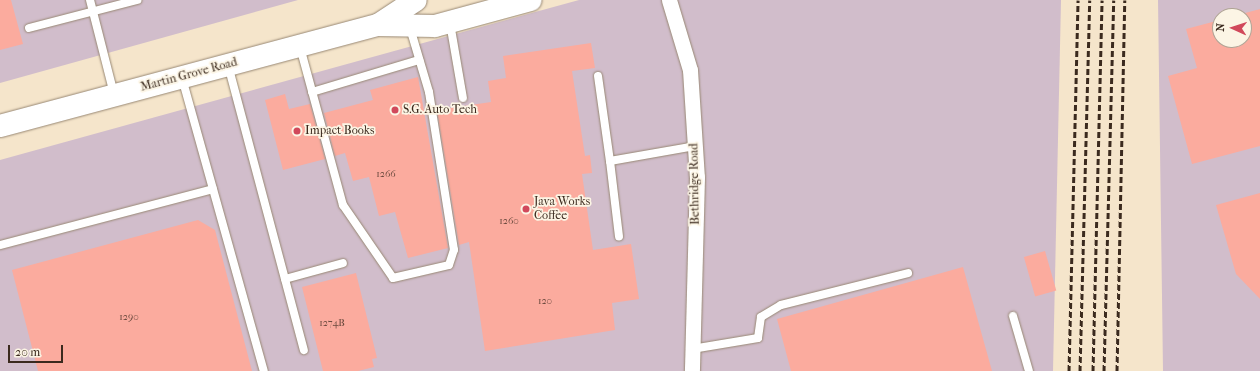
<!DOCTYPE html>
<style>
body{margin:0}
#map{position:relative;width:1260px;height:371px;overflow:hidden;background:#f5e5cb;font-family:"IM FELL French Canon",serif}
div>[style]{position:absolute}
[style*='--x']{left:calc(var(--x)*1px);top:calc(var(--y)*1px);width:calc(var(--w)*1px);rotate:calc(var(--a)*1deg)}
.industrial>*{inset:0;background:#d1bdcb}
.building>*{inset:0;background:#fbab9e;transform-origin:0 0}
.roads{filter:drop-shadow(0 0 1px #988874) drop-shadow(0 0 1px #988874)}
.lane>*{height:8px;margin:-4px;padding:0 4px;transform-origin:4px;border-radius:4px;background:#fff}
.street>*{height:15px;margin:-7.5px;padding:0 7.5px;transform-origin:7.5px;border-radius:7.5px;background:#fff}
.secondary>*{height:22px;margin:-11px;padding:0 11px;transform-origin:11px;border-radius:11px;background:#fff}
.rail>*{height:3px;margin-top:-1.5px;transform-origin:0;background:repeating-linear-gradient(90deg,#3b2a1e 0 6px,transparent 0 9px)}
.dots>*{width:11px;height:11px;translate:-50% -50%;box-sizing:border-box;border:2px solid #fcf5e5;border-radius:50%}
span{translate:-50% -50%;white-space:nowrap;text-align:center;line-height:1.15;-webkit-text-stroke:3.5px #fcf5e5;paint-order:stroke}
.number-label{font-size:10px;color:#6b4a3e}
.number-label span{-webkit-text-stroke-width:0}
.street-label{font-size:12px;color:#3b2a1e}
.poi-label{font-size:12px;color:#3b2a1e}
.left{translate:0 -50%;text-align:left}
.north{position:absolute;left:1212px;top:8px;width:40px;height:40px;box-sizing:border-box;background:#fcf5e5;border:1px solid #afa495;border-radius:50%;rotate:273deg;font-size:11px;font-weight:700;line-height:16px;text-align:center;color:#3b2a1e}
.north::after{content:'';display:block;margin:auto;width:14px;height:18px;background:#d1495b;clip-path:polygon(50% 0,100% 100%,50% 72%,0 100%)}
.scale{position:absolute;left:8px;top:345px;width:55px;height:18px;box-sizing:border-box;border:2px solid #3b2a1e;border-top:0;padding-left:5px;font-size:12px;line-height:14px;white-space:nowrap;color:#3b2a1e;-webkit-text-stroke:3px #fcf5e5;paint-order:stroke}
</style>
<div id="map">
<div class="industrial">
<div style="clip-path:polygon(0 0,298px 0,0 83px)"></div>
<div style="clip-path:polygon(579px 0,1061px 0,1053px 371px,0 371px,0 160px)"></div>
<div style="clip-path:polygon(evenodd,1158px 0,1260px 0,1260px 371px,1163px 371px,1158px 0,1220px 16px,1244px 16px,1244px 40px,1220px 40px,1220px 16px)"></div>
</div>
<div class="building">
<div style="clip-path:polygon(0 0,11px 0,23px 44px,0 50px)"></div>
<div style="clip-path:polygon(1260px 9px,1260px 146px,1192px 164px,1168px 76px,1197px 68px,1186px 29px,1220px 20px,1220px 40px,1244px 40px,1244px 16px,1234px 16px)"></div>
<div style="clip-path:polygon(591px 43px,595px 68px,572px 71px,585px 156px,590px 155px,592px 173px,582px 174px,593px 250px,631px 244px,639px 299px,612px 303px,615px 330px,485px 351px,469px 242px,459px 245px,437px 110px,491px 102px,488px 81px,506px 78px,503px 56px)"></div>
<div style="clip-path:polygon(418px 77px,448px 248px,408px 258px,395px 212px,379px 216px,369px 177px,353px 181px,345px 153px,335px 156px,324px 113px,373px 100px,370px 90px)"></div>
<div style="clip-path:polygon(285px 94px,289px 109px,310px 104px,325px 159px,283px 170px,265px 100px)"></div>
<div style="clip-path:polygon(1260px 193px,1260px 299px,1236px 274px,1216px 205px)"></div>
<div style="clip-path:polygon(198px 220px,215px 230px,252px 371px,38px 371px,12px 270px)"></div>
<div style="left:1045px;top:251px;width:41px;height:22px;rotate:74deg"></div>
<div style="clip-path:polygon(963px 267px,992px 371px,791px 371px,777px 319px)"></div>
<div style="clip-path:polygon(356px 273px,377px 358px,372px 359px,374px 367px,358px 371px,323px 371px,302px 287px)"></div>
</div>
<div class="roads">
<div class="lane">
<div style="--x:90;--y:0;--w:97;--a:75.7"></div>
<div style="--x:450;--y:23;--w:76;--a:80.2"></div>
<div style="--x:29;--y:28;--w:112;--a:-14.5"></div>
<div style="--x:300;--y:47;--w:164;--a:74.8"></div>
<div style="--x:343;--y:205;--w:88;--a:55.6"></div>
<div style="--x:393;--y:278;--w:57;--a:-13.1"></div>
<div style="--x:449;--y:265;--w:16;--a:-72"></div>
<div style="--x:454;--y:250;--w:160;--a:-99"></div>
<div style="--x:429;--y:92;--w:67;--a:-106.5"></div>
<div style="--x:228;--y:65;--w:295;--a:75.1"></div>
<div style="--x:598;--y:76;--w:86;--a:82"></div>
<div style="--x:610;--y:161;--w:86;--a:-10"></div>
<div style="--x:182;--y:78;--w:304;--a:74.4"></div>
<div style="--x:312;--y:92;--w:112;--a:-16.7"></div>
<div style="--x:610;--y:161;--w:76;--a:83.2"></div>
<div style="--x:0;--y:245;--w:220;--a:-14.7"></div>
<div style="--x:285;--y:279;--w:60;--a:-15.4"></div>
<div style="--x:1013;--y:316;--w:57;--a:73.8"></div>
<div style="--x:692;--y:349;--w:67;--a:-9.5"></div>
<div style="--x:758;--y:338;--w:21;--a:-82"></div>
<div style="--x:761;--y:317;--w:23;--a:-31"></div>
<div style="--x:781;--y:305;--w:131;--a:-14.1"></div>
</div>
<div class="street">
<div style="--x:669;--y:0;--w:73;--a:73.3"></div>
<div style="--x:690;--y:70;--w:107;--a:86.3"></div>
<div style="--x:697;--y:177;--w:194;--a:91.5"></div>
</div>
<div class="secondary">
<div style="--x:378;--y:25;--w:45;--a:-33.3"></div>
<div style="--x:0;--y:126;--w:391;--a:-15"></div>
<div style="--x:378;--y:25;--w:57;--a:1"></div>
<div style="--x:435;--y:26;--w:99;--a:-15.2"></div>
</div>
</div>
<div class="rail">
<div style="--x:1069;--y:371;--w:371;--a:-88.6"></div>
<div style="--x:1080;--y:371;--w:371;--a:-88.5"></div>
<div style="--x:1093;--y:371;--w:371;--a:-88.6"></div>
<div style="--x:1104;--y:371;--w:371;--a:-88.5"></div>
<div style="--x:1117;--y:371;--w:371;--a:-88.8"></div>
</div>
<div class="dots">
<div style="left:395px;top:110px;background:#d1495b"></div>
<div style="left:297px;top:131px;background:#d1495b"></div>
<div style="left:526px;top:209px;background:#d1495b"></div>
</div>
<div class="number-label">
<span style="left:386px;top:175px">1266</span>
<span style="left:509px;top:222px">1260</span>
<span style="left:545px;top:302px">120</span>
<span style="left:129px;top:318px">1290</span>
<span style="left:332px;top:324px">1274B</span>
</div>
<div class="street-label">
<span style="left:189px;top:75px;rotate:-15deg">Martin Grove Road</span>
<span style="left:695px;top:184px;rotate:-91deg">Bethridge Road</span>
</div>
<div class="poi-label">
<span class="left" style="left:403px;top:110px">S.G. Auto Tech</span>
<span class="left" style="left:305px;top:131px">Impact Books</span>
<span class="left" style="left:534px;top:209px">Java Works<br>Coffee</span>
</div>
<div class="north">N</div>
<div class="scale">20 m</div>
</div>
